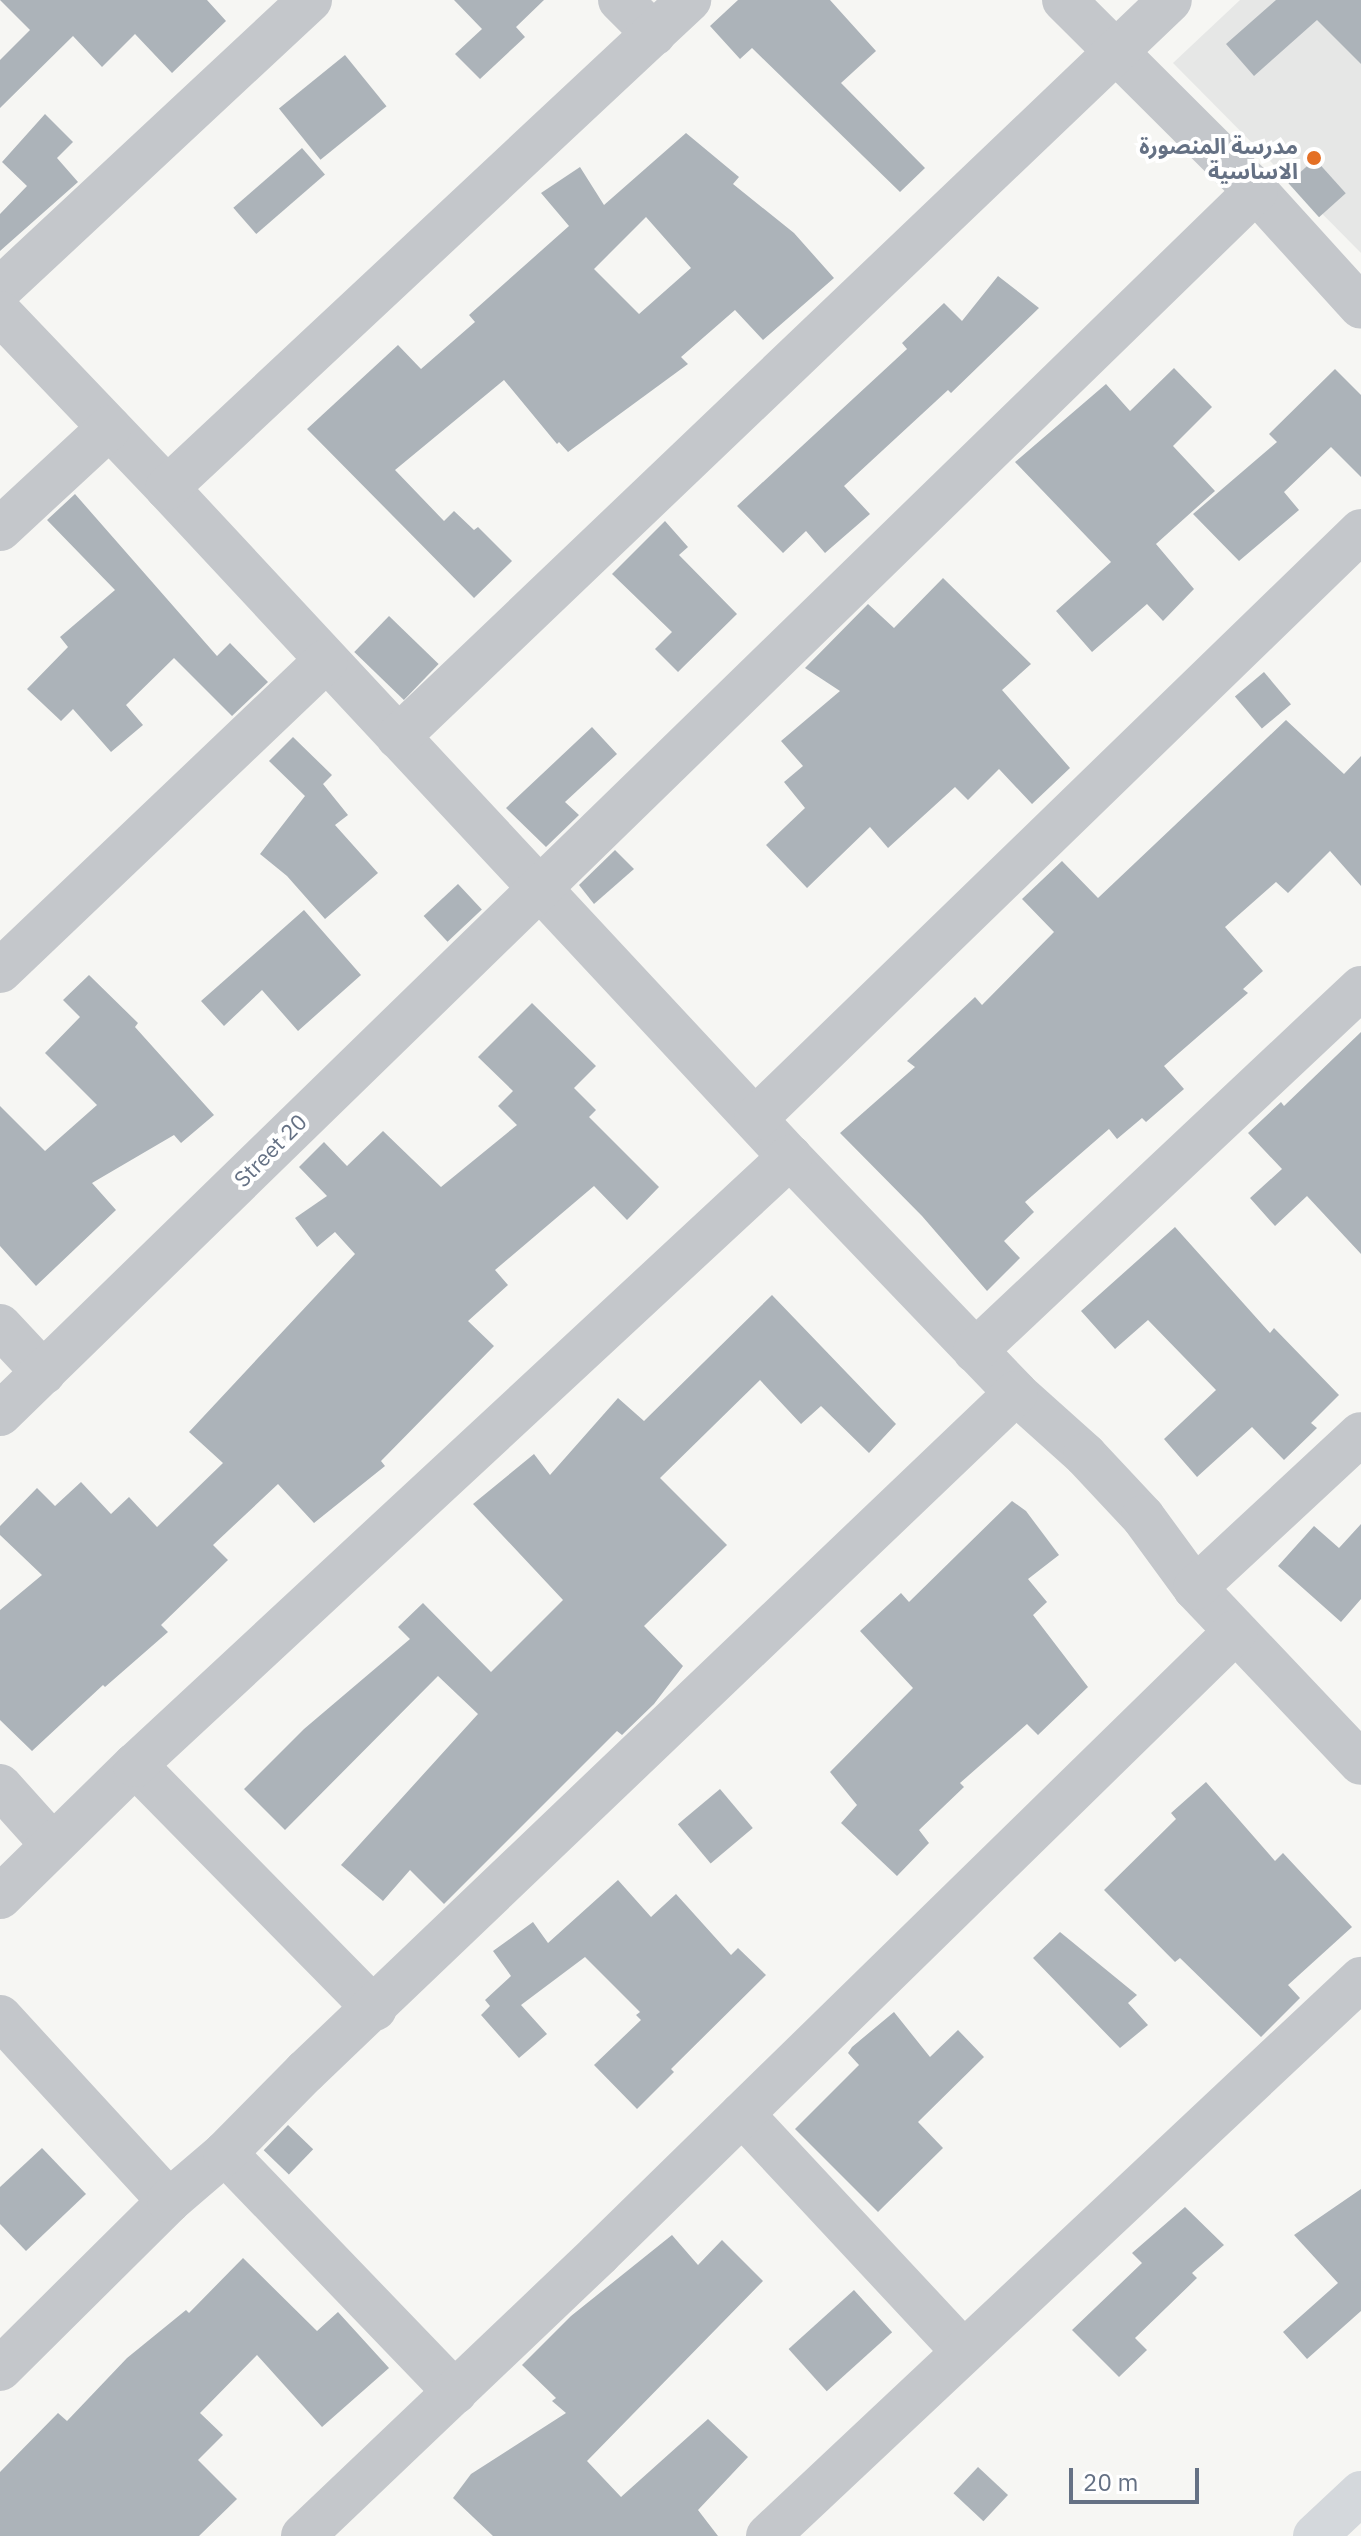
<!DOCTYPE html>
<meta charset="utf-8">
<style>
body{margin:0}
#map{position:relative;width:1361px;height:2536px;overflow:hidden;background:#f6f6f3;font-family:"IBM Plex Sans","Noto Sans Arabic",sans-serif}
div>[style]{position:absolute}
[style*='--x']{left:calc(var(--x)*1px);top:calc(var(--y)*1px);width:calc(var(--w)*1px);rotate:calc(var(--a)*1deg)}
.built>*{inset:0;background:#e6e7e6}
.building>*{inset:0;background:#acb3b9;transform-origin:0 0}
.street>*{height:44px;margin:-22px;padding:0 22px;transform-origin:22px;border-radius:22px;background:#c4c7cb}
.highway>*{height:44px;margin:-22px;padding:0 22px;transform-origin:22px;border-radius:22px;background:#d4d8dc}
.dots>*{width:22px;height:22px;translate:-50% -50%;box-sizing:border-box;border:4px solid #fff;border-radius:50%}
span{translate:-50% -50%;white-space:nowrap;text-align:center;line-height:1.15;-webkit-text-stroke:8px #fff;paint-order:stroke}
.poi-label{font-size:22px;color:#657184;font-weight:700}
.right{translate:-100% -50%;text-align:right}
.street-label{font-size:22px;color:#657184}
.scale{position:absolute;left:1069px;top:2468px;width:130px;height:36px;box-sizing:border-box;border:4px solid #657184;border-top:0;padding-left:10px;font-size:24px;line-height:28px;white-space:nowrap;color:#657184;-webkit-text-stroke:6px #fff;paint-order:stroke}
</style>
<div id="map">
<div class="built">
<div style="clip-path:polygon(1240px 0,1361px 0,1361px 253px,1173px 63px)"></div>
</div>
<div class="building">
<div style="clip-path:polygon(0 0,207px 0,226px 21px,172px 73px,135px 34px,102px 67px,73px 36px,0 108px,0 60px,30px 30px)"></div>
<div style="clip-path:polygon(454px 0,544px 0,516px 27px,525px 37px,480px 79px,455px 54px,482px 29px)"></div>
<div style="clip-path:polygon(738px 0,830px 0,876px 51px,841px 83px,925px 168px,900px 192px,752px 48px,740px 59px,710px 26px)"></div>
<div style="clip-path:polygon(1276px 0,1361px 0,1361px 64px,1317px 20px,1254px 76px,1226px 44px)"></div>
<div style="left:345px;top:55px;width:66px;height:85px;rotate:51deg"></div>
<div style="clip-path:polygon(45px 114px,73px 142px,57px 158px,78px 182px,0 251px,0 214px,27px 186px,2px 162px)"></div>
<div style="clip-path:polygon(evenodd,686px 133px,739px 177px,733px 184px,794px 233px,834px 278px,763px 340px,735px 310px,681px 357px,688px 364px,568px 452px,559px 442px,557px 444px,504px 380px,395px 470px,444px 521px,454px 511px,474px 530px,478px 527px,512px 561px,474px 598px,307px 429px,398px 345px,421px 369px,475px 322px,469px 315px,569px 226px,541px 193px,580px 167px,604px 205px,686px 133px,646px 217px,691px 268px,639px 314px,594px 269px,646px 217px)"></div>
<div style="left:302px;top:148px;width:35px;height:91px;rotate:49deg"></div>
<div style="left:1315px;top:159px;width:46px;height:36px;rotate:48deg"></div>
<div style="clip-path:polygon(998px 276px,1039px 308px,951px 393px,948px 390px,844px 486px,870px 514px,825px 553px,806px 531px,783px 553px,737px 506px,907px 349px,902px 343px,944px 303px,962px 321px)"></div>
<div style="clip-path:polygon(1174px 368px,1212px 407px,1173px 446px,1215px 491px,1156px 544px,1194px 589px,1163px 621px,1147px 604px,1092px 652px,1056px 611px,1111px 562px,1015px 462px,1106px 384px,1130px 411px)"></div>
<div style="clip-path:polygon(1335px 369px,1361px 395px,1361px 477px,1331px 447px,1284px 492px,1299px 510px,1239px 561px,1193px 514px,1277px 442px,1269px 434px)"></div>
<div style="clip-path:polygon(75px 494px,217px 656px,230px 643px,268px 682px,232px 716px,174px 658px,126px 705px,143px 725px,111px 752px,73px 709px,61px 721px,27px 689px,68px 647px,60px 637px,115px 590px,47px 520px)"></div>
<div style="clip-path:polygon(665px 521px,688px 547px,679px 555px,737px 614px,678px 672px,655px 649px,672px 632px,612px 574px)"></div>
<div style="clip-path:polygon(943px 578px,1031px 664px,1002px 690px,1070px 768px,1032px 804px,999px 769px,968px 800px,955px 787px,888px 848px,870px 827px,807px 888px,766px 845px,805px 808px,784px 782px,803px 766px,781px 741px,840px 691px,805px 668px,868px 604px,894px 628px)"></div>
<div style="left:389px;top:616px;width:69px;height:50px;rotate:44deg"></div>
<div style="left:1264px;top:672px;width:42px;height:38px;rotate:50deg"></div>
<div style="clip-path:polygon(1286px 720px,1344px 774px,1361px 756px,1361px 886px,1330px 851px,1288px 893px,1276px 882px,1225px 927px,1263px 971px,1243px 989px,1248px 993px,1164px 1066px,1184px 1089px,1146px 1122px,1142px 1118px,1117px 1139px,1109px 1129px,1025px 1202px,1034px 1212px,1004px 1241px,1020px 1258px,987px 1291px,922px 1216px,840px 1133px,915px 1067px,907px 1061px,975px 997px,982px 1005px,1054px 932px,1022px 899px,1062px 861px,1098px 898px)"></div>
<div style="clip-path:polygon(592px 727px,617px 754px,565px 802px,579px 815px,546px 847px,506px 808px)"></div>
<div style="clip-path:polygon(293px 737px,332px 775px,323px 784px,348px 815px,335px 825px,378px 873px,325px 919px,287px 876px,260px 854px,305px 796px,269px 761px)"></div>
<div style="clip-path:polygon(615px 850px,634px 869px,594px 904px,579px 885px)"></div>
<div style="left:458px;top:884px;width:35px;height:47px;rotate:47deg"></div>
<div style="clip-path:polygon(304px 910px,361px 975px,298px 1031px,262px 990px,224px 1026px,201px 1001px)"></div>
<div style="clip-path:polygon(89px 975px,138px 1023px,135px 1027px,214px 1115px,181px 1143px,174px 1135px,92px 1183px,116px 1210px,36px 1286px,0 1246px,0 1106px,45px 1151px,97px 1105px,45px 1053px,80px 1017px,63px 1000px)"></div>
<div style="clip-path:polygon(532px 1003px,596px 1066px,574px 1088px,596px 1110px,589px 1117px,659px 1187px,627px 1220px,594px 1186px,495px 1270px,508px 1285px,468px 1321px,494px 1346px,381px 1461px,385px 1466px,314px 1523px,278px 1484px,213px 1545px,228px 1560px,161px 1625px,168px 1632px,105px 1687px,103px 1685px,32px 1751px,0 1720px,0 1610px,42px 1575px,0 1535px,0 1526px,37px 1488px,55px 1506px,81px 1482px,111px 1514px,129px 1497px,157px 1527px,223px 1463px,189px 1432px,355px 1254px,335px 1232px,317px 1247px,295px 1218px,327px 1196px,299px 1167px,324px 1142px,347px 1166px,383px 1131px,441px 1187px,517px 1125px,498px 1106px,513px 1091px,478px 1057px)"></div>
<div style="clip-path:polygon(1361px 1032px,1361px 1254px,1307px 1196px,1275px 1226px,1250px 1198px,1282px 1169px,1248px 1133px,1281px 1102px,1284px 1106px)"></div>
<div style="clip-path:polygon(1175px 1227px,1270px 1333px,1274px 1328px,1339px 1395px,1311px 1423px,1317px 1428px,1284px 1460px,1252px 1427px,1197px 1477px,1164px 1439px,1216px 1390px,1148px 1320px,1115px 1349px,1081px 1311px)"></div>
<div style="clip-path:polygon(772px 1295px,896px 1424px,869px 1453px,821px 1406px,801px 1424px,760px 1380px,660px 1478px,727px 1545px,644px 1626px,683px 1666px,654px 1704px,622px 1735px,617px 1731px,444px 1904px,410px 1870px,383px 1901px,341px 1865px,478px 1714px,438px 1676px,285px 1830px,244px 1789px,304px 1729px,410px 1639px,398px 1627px,423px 1603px,491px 1672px,563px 1600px,473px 1504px,534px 1454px,550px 1475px,618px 1398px,644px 1421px)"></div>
<div style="clip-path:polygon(1012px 1501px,1026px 1511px,1059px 1555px,1028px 1579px,1047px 1602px,1033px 1615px,1088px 1687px,1038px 1735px,1027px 1724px,960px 1783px,964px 1787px,919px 1830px,929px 1843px,897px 1876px,841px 1823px,857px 1805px,830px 1772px,913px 1688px,860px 1631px,901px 1593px,909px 1602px)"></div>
<div style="clip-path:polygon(1361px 1524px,1361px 1599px,1341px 1622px,1278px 1566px,1314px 1526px,1339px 1548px)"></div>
<div style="clip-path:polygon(1206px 1782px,1275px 1861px,1283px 1853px,1352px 1927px,1288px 1985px,1300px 1998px,1261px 2037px,1180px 1958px,1175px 1962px,1104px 1890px,1176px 1819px,1171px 1813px)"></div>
<div style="left:720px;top:1789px;width:51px;height:55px;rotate:50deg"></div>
<div style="clip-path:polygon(618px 1880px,651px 1917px,676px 1894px,731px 1955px,738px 1948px,766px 1975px,671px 2069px,674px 2072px,637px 2109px,594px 2065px,641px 2020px,636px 2015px,640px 2012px,585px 1957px,521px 2005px,547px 2034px,519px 2058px,481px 2015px,490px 2006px,485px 2000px,511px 1976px,493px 1951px,533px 1922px,548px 1943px)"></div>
<div style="clip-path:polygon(1060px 1932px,1137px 1995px,1128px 2003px,1148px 2025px,1120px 2048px,1033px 1958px)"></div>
<div style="clip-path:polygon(894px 2012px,930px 2057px,958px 2030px,984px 2057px,918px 2122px,943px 2148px,878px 2212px,795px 2129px,859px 2065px,848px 2053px,852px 2047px)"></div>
<div style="left:288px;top:2125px;width:35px;height:35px;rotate:44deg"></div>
<div style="clip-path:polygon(42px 2148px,86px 2194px,26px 2251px,0 2224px,0 2187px)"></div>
<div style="clip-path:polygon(1361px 2189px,1361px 2311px,1307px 2359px,1283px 2332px,1338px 2283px,1294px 2235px)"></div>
<div style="clip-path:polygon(1185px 2207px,1224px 2245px,1192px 2273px,1197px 2278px,1135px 2338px,1147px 2350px,1119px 2377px,1072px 2330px,1142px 2263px,1132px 2253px)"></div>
<div style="clip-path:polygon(672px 2235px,698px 2265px,722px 2240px,763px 2281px,587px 2461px,621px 2497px,708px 2419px,748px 2457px,698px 2510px,718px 2536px,493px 2536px,453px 2498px,471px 2474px,566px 2413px,552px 2401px,556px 2398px,522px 2365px,571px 2316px)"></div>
<div style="clip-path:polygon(243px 2258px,317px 2331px,338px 2312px,389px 2368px,322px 2427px,257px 2355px,200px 2413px,223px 2435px,198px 2460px,237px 2499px,199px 2536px,0 2536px,0 2472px,58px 2413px,67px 2421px,127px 2358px,186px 2310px,189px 2313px)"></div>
<div style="left:854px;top:2290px;width:57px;height:88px;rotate:48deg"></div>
<div style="left:978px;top:2467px;width:41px;height:36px;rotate:43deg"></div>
</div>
<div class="street">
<div style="--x:620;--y:0;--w:48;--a:45"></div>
<div style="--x:1064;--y:0;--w:271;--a:44.9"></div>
<div style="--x:1256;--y:191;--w:156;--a:47.8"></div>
<div style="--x:0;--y:289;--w:424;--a:-43"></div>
<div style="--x:0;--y:313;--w:242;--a:46.3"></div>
<div style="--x:167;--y:488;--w:914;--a:47.04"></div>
<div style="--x:790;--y:1157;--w:327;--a:46.2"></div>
<div style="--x:1016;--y:1393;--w:93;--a:41.9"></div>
<div style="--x:1085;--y:1455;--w:85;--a:46.9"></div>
<div style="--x:1143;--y:1517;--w:88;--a:53.8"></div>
<div style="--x:1195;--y:1588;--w:241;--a:46.5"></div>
<div style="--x:167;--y:488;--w:715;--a:-43.07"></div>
<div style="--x:0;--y:529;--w:149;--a:-42.8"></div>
<div style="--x:398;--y:737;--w:1067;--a:-43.67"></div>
<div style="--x:0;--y:971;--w:450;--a:-43.6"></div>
<div style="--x:756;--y:1118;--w:843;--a:-44.13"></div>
<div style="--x:0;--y:1326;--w:64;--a:46.9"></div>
<div style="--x:975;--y:1351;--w:530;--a:-43.24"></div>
<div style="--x:0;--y:1414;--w:1753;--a:-44.24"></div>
<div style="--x:1195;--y:1588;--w:226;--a:-42.9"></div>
<div style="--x:135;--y:1765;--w:342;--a:45.5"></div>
<div style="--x:0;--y:1786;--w:78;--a:48.1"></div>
<div style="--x:0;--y:1897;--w:189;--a:-44.4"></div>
<div style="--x:135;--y:1765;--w:894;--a:-42.87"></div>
<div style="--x:0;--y:2017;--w:250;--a:47.4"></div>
<div style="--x:742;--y:2114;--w:324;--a:47"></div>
<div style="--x:225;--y:2153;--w:332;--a:46.1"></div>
<div style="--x:0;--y:2369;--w:238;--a:-44.8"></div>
<div style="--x:169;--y:2201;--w:74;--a:-40.6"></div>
<div style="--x:225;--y:2153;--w:114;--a:-45.4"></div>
<div style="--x:305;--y:2072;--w:983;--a:-43.68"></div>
<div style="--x:303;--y:2536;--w:409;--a:-43.6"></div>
<div style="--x:599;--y:2254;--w:890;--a:-44.36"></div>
<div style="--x:768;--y:2536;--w:814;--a:-43.21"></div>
</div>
<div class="highway">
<div style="--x:1315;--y:2536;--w:63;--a:-43.1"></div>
</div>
<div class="dots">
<div style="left:1314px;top:158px;background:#e47025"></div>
</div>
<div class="poi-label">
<span class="right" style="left:1298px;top:158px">مدرسة المنصورة<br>الاساسية</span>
</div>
<div class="street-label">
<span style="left:270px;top:1150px;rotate:-45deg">Street 20</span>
</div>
<div class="scale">20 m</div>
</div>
